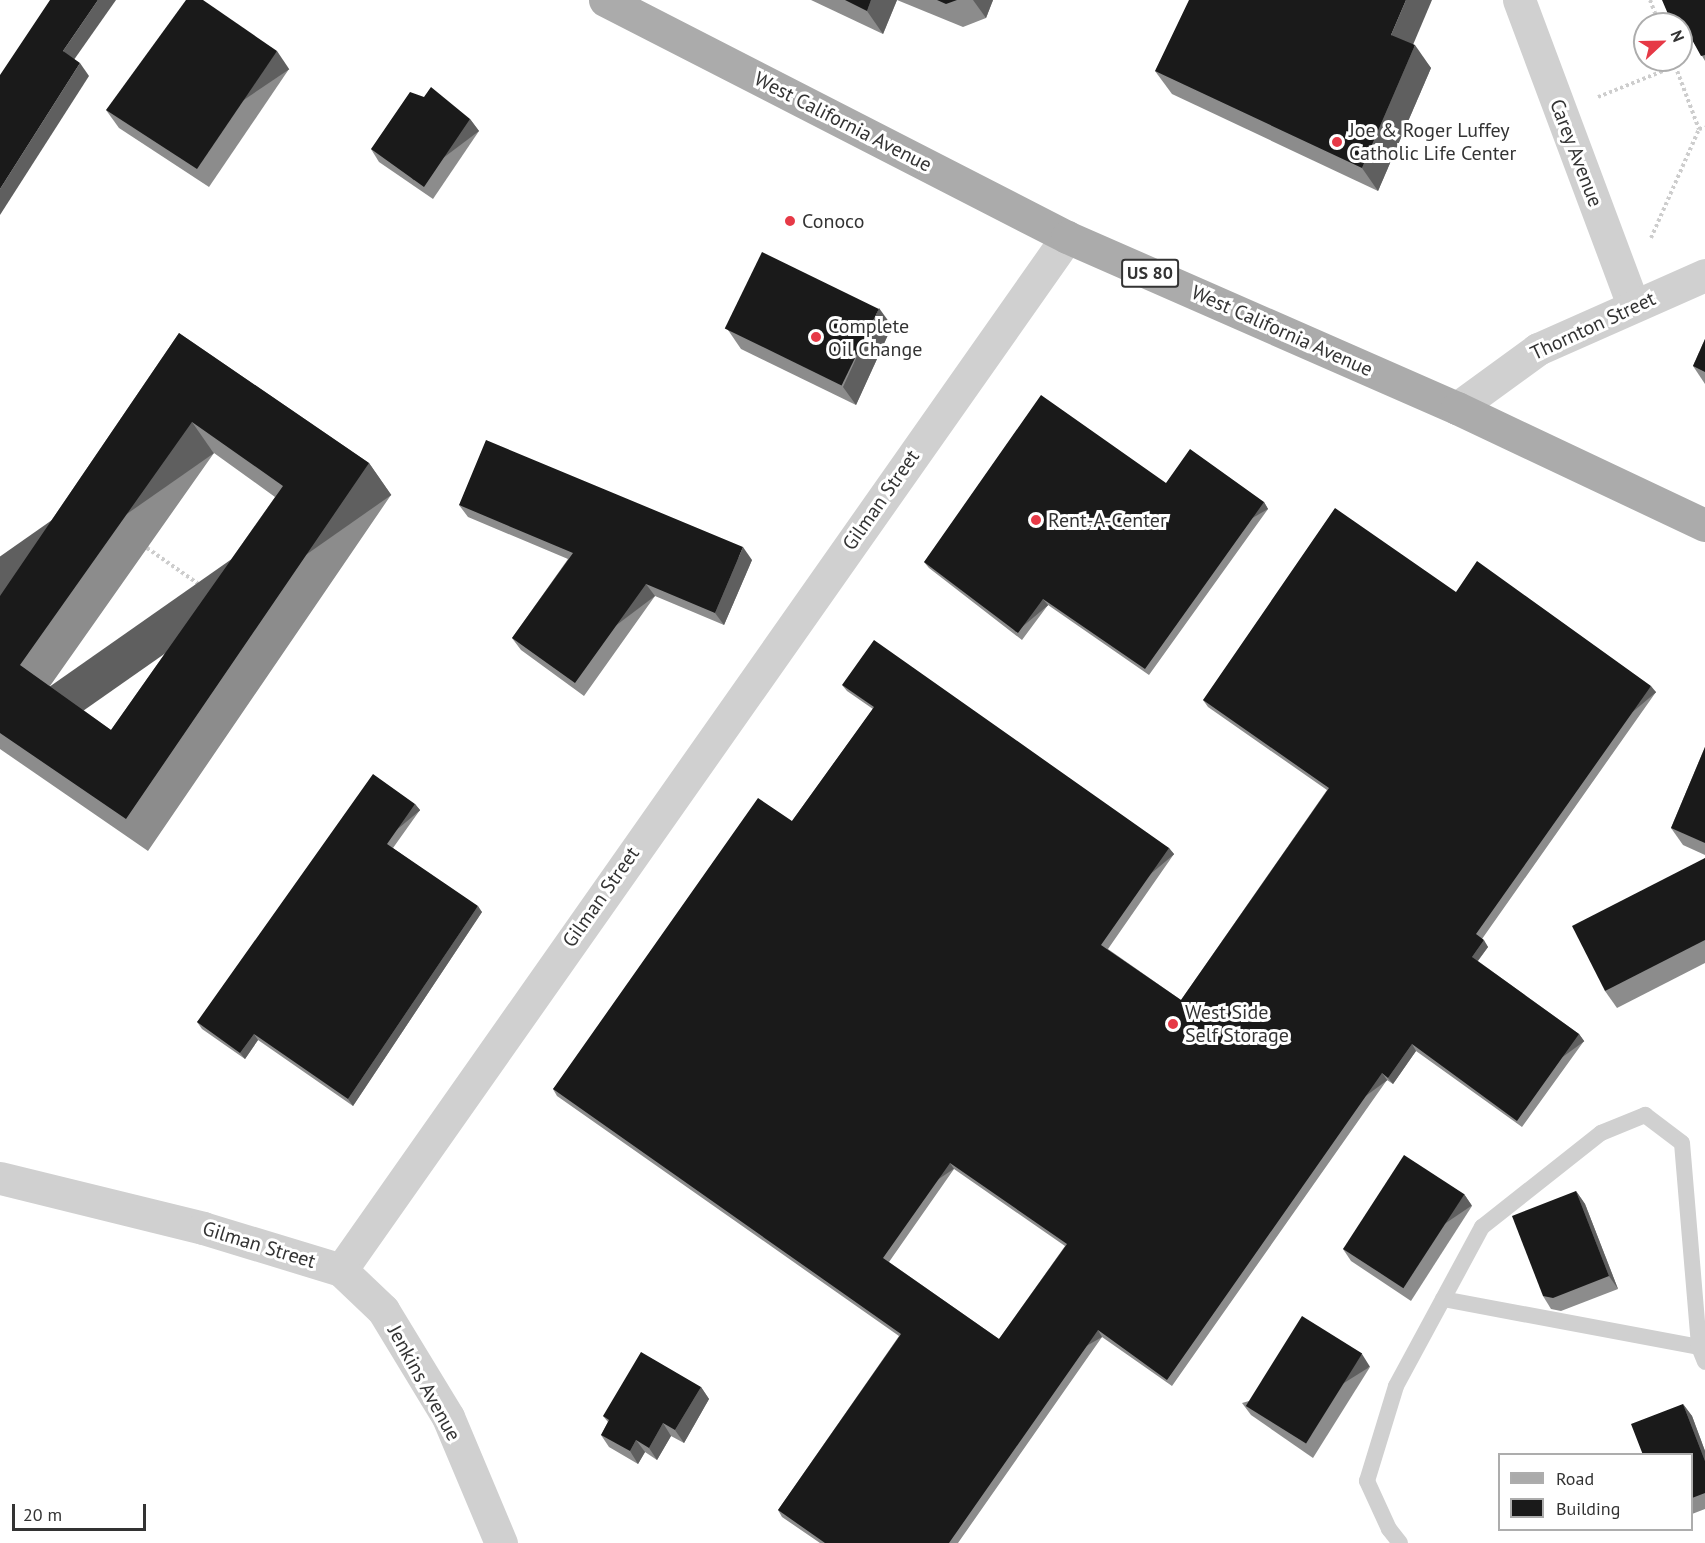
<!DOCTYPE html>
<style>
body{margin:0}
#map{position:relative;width:1705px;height:1543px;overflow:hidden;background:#fff;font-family:"PT Sans",sans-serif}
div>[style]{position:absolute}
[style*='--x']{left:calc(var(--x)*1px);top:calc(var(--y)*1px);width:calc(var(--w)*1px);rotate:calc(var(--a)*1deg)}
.path>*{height:4px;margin-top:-2px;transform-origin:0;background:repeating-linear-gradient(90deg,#cdcdcd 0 3px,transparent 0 6px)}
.lane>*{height:16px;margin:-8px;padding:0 8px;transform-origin:8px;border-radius:8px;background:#d0d0d0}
.street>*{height:33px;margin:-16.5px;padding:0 16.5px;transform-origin:16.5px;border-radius:16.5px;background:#d0d0d0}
.primary>*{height:33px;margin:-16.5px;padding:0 16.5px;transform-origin:16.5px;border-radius:16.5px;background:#ababab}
.wall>*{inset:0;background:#8c8c8c}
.shaded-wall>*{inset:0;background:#5f5f5f;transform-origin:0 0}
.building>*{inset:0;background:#1a1a1a;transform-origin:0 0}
.dots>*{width:16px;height:16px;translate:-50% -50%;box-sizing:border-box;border:3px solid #fff;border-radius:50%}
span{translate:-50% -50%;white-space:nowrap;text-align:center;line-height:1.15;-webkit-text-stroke:6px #fff;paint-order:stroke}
.shield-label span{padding:2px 4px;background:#fff;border:2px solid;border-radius:4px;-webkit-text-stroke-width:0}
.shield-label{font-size:18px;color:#333;font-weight:700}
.street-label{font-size:20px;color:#333}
.poi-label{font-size:20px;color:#333}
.left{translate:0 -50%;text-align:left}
.legend{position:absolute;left:1498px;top:1453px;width:195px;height:78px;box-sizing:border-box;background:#fff;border:2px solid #adadad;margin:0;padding:8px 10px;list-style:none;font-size:18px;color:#333}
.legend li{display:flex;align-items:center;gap:12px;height:30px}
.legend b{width:30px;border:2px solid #adadad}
.north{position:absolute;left:1633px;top:12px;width:60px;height:60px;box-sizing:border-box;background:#fff;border:2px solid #adadad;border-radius:50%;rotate:68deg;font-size:16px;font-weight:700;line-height:24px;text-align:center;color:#333}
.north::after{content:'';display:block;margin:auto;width:21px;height:27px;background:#e63946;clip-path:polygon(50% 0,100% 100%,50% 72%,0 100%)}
.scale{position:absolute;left:12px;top:1504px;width:134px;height:27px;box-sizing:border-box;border:3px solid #333;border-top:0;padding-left:8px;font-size:18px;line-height:21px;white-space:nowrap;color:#333;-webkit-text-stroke:4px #fff;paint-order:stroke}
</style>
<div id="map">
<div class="path">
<div style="--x:1650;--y:0;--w:26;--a:69"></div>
<div style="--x:1673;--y:60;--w:74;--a:69.4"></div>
<div style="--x:1699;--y:129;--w:6;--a:-18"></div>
<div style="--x:1598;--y:97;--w:83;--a:-21.9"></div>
<div style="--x:1651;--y:238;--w:119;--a:-66.2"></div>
<div style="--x:147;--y:548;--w:80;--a:34.9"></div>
</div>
<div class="lane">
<div style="--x:1443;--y:1299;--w:260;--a:10.6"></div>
<div style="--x:1400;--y:1543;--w:18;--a:-128"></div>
<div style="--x:1389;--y:1529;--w:53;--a:-114.6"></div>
<div style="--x:1367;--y:1481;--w:99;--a:-73"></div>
<div style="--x:1396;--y:1386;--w:181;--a:-61.6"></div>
<div style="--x:1482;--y:1227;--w:152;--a:-38.3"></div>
<div style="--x:1601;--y:1133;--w:48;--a:-22.2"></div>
<div style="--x:1645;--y:1115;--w:46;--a:37.1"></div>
<div style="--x:1682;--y:1143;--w:205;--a:85.2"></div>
<div style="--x:1699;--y:1347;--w:16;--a:68"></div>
</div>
<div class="street">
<div style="--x:1519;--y:0;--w:326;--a:69.5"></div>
<div style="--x:1457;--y:408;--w:100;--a:-36.1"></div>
<div style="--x:1538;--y:349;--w:183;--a:-23.9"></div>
<div style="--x:0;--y:1178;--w:209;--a:13.8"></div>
<div style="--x:203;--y:1228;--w:144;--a:16.9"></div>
<div style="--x:341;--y:1270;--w:1263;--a:-54.9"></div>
<div style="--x:341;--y:1270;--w:58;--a:43.6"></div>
<div style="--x:383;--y:1310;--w:125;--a:58.7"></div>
<div style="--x:448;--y:1417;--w:137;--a:67.2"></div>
</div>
<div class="primary">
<div style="--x:605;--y:0;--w:519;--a:27.16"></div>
<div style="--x:1067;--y:237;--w:426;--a:23.7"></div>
<div style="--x:1457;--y:408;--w:274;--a:25.3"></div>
</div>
<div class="wall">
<div style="clip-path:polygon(811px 0,897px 0,883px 34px)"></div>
<div style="clip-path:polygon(897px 0,993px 0,986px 18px,963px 27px)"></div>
<div style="clip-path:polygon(1705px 0,1705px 61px,1692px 39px,1684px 37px,1681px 33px,1681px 24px,1675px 24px,1668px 14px)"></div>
<div style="clip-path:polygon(1413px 45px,1431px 68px,1378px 191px,1172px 94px,1155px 71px)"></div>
<div style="clip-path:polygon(289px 69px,209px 187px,119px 128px,106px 110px)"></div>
<div style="clip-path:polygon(470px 119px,479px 131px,433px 199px,379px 162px,371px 149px)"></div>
<div style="clip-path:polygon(892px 326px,856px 405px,741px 349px,728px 330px)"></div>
<div style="clip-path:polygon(evenodd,179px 333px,369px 463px,391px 495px,148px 851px,0 749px,0 596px,179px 333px,214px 453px,275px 497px,111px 730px,50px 686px,214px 453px)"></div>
<div style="clip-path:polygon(1705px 339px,1705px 384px,1693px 366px)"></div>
<div style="clip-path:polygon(1166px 483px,1264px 502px,1268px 509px,1149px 675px,1048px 605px,1022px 640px,929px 568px,924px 562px)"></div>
<div style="clip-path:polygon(459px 505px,752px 560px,724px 625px,655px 596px,584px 696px,521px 650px,512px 638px,568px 559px,468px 517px)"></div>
<div style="clip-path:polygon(evenodd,1456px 592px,1656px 692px,1482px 939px,1488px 947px,1478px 961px,1579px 1034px,1584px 1041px,1522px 1127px,1416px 1051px,1393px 1084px,1387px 1080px,1172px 1386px,1102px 1337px,958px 1543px,820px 1543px,782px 1517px,778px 1510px,899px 1336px,557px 1096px,553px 1089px,792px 821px,873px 709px,847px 691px,842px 685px,1169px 848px,1174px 854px,1108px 949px,1181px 1000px,1327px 790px,1208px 707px,1203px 700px,1456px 592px,954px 1169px,1065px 1246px,999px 1339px,889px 1262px,954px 1169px)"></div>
<div style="clip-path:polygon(1705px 747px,1705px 855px,1683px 845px,1671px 828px)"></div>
<div style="clip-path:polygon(415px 804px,420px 810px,393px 848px,482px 912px,353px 1106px,258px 1040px,245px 1059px,202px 1029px,197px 1022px)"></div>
<div style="clip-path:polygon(1705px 858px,1705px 963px,1617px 1008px,1605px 991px)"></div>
<div style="clip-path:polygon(1576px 1191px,1585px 1204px,1618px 1289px,1561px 1311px,1551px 1309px,1543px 1296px)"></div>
<div style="clip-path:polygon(1464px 1194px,1472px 1206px,1411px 1301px,1351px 1261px,1343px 1249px)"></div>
<div style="clip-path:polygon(1370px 1367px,1313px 1458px,1251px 1415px,1242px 1403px)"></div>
<div style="clip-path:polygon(701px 1387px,709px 1399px,684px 1443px,671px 1436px,657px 1460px,645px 1452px,638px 1464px,609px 1447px,601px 1435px,608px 1422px,603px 1416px)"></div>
<div style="clip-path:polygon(1683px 1404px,1692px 1416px,1705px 1451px,1705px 1509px,1692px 1514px,1692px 1455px)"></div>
</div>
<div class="shaded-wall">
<div style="clip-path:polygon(98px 0,116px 0,71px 64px,63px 51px)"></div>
<div style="clip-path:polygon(871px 0,897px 0,883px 34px,867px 11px)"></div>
<div style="clip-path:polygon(973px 0,993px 0,986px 18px)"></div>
<div style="clip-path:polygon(1406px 0,1432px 0,1407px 59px,1391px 35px)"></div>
<div style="clip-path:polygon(1415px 45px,1431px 68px,1378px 191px,1362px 168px)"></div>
<div style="left:277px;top:51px;width:22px;height:143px;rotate:56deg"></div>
<div style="clip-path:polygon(80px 63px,89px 76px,0 215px,0 189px)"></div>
<div style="left:470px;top:119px;width:15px;height:82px;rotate:53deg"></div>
<div style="clip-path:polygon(879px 308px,892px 326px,856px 405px,843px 387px)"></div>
<div style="left:192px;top:422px;width:38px;height:298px;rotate:55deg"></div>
<div style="left:369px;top:463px;width:39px;height:431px;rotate:55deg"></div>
<div style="left:1264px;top:502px;width:8px;height:205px;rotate:60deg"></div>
<div style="clip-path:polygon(743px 547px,752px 560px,724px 625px,715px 613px)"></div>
<div style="left:646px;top:584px;width:15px;height:122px;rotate:53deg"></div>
<div style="left:1043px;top:599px;width:8px;height:42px;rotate:50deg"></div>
<div style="left:1651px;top:686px;width:8px;height:304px;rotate:50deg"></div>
<div style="left:415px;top:804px;width:8px;height:49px;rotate:50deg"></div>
<div style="left:1169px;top:848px;width:8px;height:118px;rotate:50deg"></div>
<div style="clip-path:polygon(478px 906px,482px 912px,353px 1106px,348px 1099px)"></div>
<div style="clip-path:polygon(1484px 940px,1488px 947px,1476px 963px,1472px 957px)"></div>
<div style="clip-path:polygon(254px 1034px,258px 1040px,245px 1059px,240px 1053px)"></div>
<div style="left:1579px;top:1034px;width:9px;height:107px;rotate:54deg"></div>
<div style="clip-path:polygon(1412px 1044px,1416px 1051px,1393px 1084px,1388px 1078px)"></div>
<div style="left:1382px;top:1073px;width:9px;height:375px;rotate:54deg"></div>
<div style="left:950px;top:1163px;width:7px;height:116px;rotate:56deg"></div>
<div style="clip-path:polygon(1576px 1191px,1585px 1204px,1618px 1289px,1609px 1276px)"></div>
<div style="left:1464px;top:1194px;width:14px;height:113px;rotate:56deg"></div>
<div style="left:1098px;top:1330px;width:8px;height:260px;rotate:60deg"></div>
<div style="left:1362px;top:1354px;width:15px;height:109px;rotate:58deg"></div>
<div style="clip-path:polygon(701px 1387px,709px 1399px,684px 1443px,675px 1430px)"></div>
<div style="clip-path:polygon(1683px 1404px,1692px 1416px,1705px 1451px,1705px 1461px)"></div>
<div style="clip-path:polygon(663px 1423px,671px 1436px,657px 1460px,649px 1448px)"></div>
<div style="clip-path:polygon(636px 1440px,645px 1452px,638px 1464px,630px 1451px)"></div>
</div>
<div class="building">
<div style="clip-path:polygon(50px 0,98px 0,63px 51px,80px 63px,0 189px,0 75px)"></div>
<div style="clip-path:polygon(186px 0,203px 0,277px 51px,197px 169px,106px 110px)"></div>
<div style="clip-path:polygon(845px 0,871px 0,867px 11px)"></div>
<div style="clip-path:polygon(937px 0,957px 0,946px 4px)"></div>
<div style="clip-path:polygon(1189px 0,1406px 0,1391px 35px,1415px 45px,1362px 168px,1155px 71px)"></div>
<div style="clip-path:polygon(1662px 0,1705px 0,1705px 55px,1701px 56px,1680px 18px,1668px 14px)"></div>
<div style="clip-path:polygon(431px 87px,470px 119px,424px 187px,371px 149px,410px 92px,424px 97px)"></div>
<div style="left:762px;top:252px;width:130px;height:85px;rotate:26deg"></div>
<div style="clip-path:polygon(evenodd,179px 333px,369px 463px,126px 819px,0 733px,0 596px,179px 333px,192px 422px,283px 486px,111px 730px,20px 665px,192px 422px)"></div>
<div style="clip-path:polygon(1705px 339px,1705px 372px,1693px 366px)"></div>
<div style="clip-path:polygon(1041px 395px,1166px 483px,1190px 449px,1264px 502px,1145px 669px,1043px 599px,1018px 633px,924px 562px)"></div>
<div style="clip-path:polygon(486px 440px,743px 547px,715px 613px,646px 584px,575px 683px,512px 638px,573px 553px,459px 505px)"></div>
<div style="clip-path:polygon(evenodd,1335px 508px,1456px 592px,1477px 561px,1651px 686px,1476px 934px,1484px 940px,1472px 957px,1579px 1034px,1517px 1121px,1412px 1044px,1388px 1078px,1382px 1073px,1167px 1380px,1098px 1330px,949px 1543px,825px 1543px,778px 1510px,901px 1334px,553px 1089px,758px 798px,792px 821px,874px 707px,842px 685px,874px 640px,1169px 848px,1101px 945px,1181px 1000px,1329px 788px,1203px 700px,1335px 508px,950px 1163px,1067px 1244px,999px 1339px,883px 1258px,950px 1163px)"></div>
<div style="clip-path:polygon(1705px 747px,1705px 843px,1671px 828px)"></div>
<div style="clip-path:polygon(373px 774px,415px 804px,387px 844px,478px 906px,348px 1099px,254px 1034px,240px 1053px,197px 1022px)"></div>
<div style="clip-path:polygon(1705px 858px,1705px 940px,1605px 991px,1572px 926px)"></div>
<div style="left:1404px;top:1155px;width:72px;height:112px;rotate:33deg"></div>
<div style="clip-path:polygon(1576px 1191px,1609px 1276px,1553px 1298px,1543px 1296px,1512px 1216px)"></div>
<div style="left:1302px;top:1316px;width:71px;height:106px;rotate:32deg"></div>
<div style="clip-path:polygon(641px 1352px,701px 1387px,675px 1430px,663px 1423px,649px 1448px,636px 1440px,630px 1451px,601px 1435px,609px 1420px,603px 1416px)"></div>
<div style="clip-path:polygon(1683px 1404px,1705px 1461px,1705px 1493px,1692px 1498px,1692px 1455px,1643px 1455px,1631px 1424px)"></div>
</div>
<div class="dots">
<div style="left:1337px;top:142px;background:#e63946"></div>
<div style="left:790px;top:221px;background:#e63946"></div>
<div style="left:816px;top:337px;background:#e63946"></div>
<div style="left:1036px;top:520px;background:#e63946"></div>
<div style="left:1173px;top:1024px;background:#e63946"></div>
</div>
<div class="shield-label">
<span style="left:1150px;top:273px">US 80</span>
</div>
<div class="street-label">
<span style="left:843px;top:122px;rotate:27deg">West California Avenue</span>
<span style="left:1576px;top:153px;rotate:69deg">Carey Avenue</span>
<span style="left:1593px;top:326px;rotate:-25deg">Thornton Street</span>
<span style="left:1282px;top:331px;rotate:24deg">West California Avenue</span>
<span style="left:881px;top:500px;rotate:-55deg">Gilman Street</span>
<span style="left:601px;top:897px;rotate:-55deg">Gilman Street</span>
<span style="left:259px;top:1245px;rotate:17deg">Gilman Street</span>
<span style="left:424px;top:1383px;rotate:61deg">Jenkins Avenue</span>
</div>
<div class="poi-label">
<span class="left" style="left:1349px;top:142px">Joe &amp; Roger Luffey<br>Catholic Life Center</span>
<span class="left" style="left:802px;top:221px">Conoco</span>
<span class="left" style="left:828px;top:338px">Complete<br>Oil Change</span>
<span class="left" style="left:1048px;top:520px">Rent-A-Center</span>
<span class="left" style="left:1185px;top:1024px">West Side<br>Self Storage</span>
</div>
<ul class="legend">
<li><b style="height:8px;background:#ababab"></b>Road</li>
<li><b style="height:16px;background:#1a1a1a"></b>Building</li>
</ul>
<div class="north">N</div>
<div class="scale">20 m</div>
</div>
